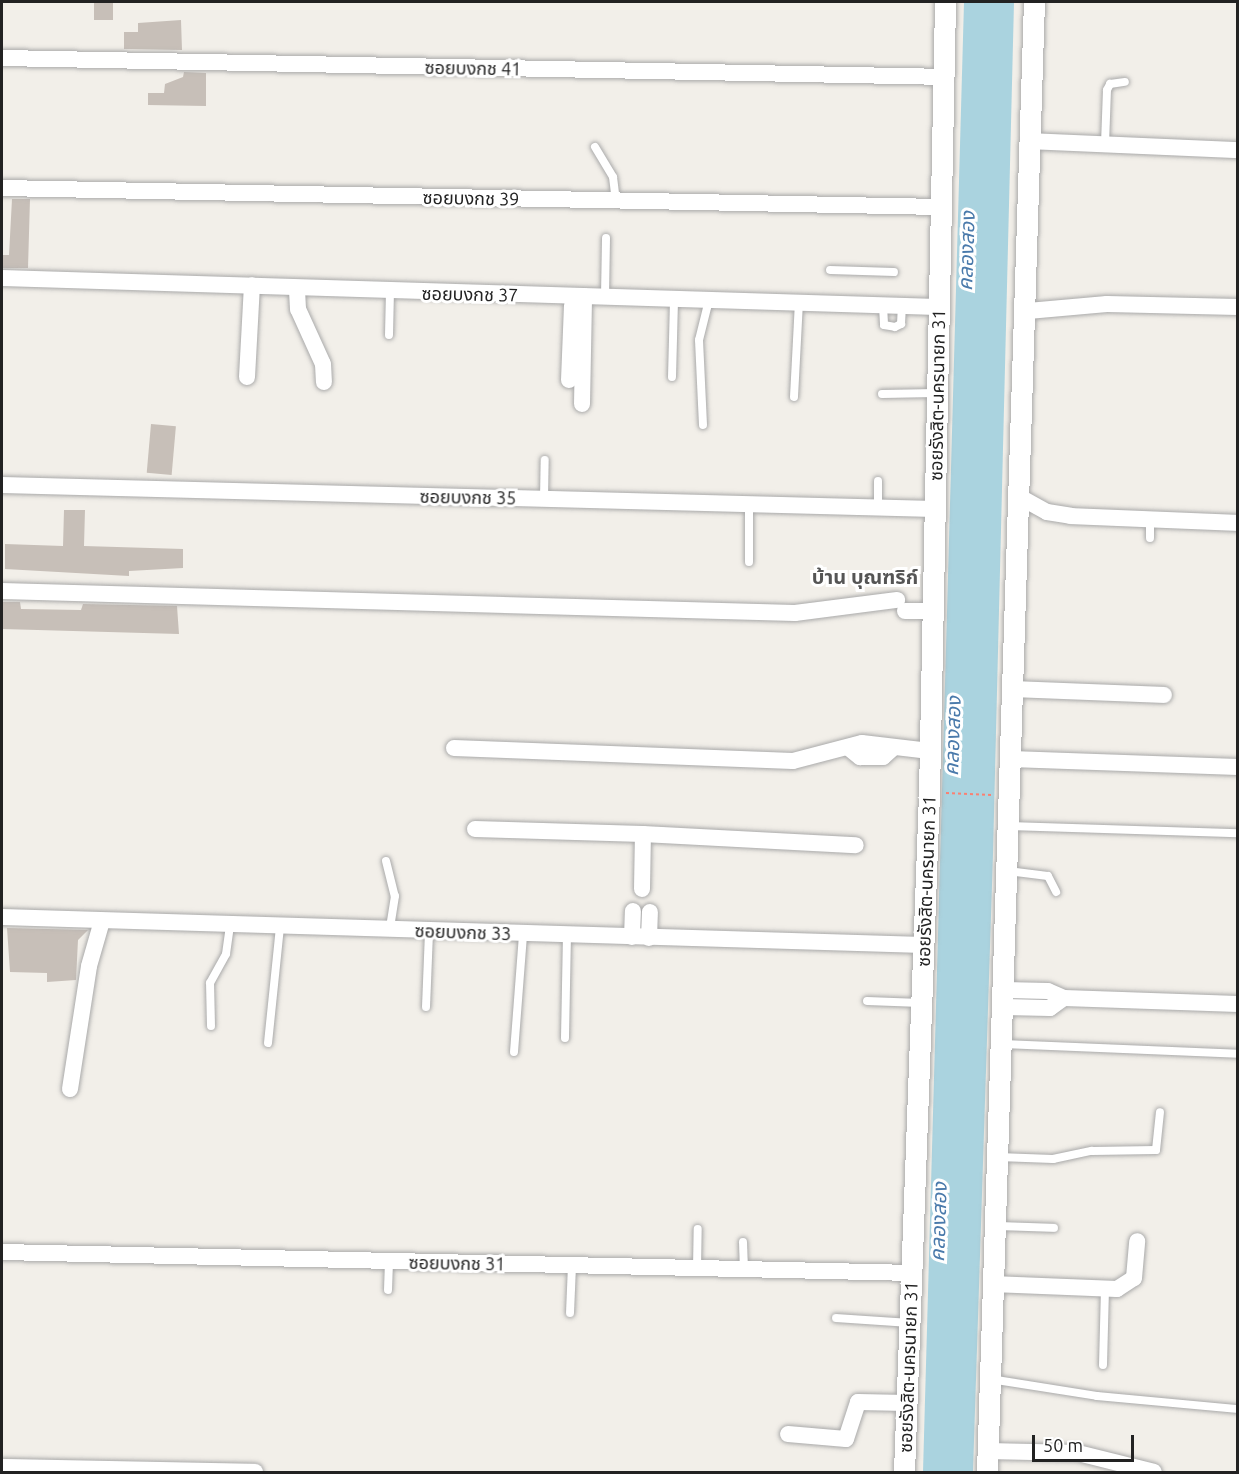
<!DOCTYPE html>
<meta charset="utf-8">
<style>
body{margin:0}
#map{position:relative;width:1239px;height:1474px;overflow:hidden;background:#f2efe9;font-family:Ubuntu,"Noto Sans Thai",sans-serif}
div>[style]{position:absolute}
[style*='--x']{left:calc(var(--x)*1px);top:calc(var(--y)*1px);width:calc(var(--w)*1px);rotate:calc(var(--a)*1deg)}
.water>*{inset:0;background:#aad3df}
.building>*{inset:0;background:#c7bfb8;transform-origin:0 0}
.path>*{height:2px;margin-top:-1px;transform-origin:0;background:repeating-linear-gradient(90deg,#fa8072 0 3px,transparent 0 6px)}
.roads{filter:drop-shadow(0 0 2px #a9a9a9) drop-shadow(0 0 2px #a9a9a9)}
.service>*{height:8px;margin:-4px;padding:0 4px;transform-origin:4px;border-radius:4px;background:#fff}
.minor>*{height:16px;margin:-8px;padding:0 8px;transform-origin:8px;border-radius:8px;background:#fff}
.tertiary>*{height:21px;margin:-10.5px;padding:0 10.5px;transform-origin:10.5px;border-radius:10.5px;background:#fff}
span{translate:-50% -50%;white-space:nowrap;text-align:center;line-height:1.15;-webkit-text-stroke:6px #fff;paint-order:stroke}
.street-label{font-size:18px;color:#222}
.water-label{font-size:20px;color:#4a7aab;font-style:italic}
.neighbourhood-label{font-size:20px;color:#555;font-weight:700}
.frame{position:absolute;inset:0;border:3px solid #222;pointer-events:none}
.scale{position:absolute;left:1032px;top:1435px;width:102px;height:27px;box-sizing:border-box;border:3px solid #222;border-top:0;padding-left:8px;font-size:18px;line-height:21px;white-space:nowrap;color:#222;-webkit-text-stroke:4px #fff;paint-order:stroke}
</style>
<div id="map">
<div class="water">
<div style="clip-path:polygon(964px 2px,1014px 2px,993px 854px,973px 1472px,923px 1472px)"></div>
</div>
<div class="building">
<div style="left:94px;top:2px;width:19px;height:18px"></div>
<div style="clip-path:polygon(181px 20px,182px 50px,124px 49px,124px 32px,138px 32px,138px 23px)"></div>
<div style="clip-path:polygon(184px 72px,206px 73px,206px 106px,148px 105px,148px 93px,164px 93px,165px 84px,183px 77px)"></div>
<div style="clip-path:polygon(12px 199px,30px 199px,28px 268px,2px 268px,2px 255px,9px 255px)"></div>
<div style="left:151px;top:424px;width:25px;height:49px;rotate:5deg"></div>
<div style="clip-path:polygon(64px 510px,85px 510px,84px 546px,183px 549px,183px 568px,129px 571px,129px 576px,5px 569px,5px 544px,63px 546px)"></div>
<div style="clip-path:polygon(2px 602px,20px 602px,21px 609px,81px 610px,83px 604px,177px 606px,179px 634px,2px 629px)"></div>
<div style="clip-path:polygon(7px 928px,88px 930px,78px 940px,76px 980px,47px 982px,47px 973px,10px 972px)"></div>
</div>
<div class="path">
<div style="--x:946;--y:793;--w:46;--a:2.5"></div>
</div>
<div class="roads">
<div class="service">
<div style="--x:1105;--y:144;--w:54;--a:-87.9"></div>
<div style="--x:1107;--y:90;--w:7;--a:-63"></div>
<div style="--x:1110;--y:84;--w:15;--a:-8"></div>
<div style="--x:595;--y:147;--w:35;--a:59"></div>
<div style="--x:613;--y:177;--w:24;--a:83"></div>
<div style="--x:830;--y:270;--w:64;--a:1.8"></div>
<div style="--x:605;--y:296;--w:58;--a:-89"></div>
<div style="--x:883;--y:305;--w:20;--a:87"></div>
<div style="--x:884;--y:325;--w:11;--a:10"></div>
<div style="--x:895;--y:327;--w:7;--a:-27"></div>
<div style="--x:901;--y:324;--w:18;--a:-87"></div>
<div style="--x:389;--y:335;--w:43;--a:-88.7"></div>
<div style="--x:672;--y:377;--w:78;--a:-88.5"></div>
<div style="--x:882;--y:394;--w:54;--a:-1.1"></div>
<div style="--x:794;--y:397;--w:95;--a:-87"></div>
<div style="--x:703;--y:425;--w:85;--a:-92.7"></div>
<div style="--x:699;--y:340;--w:41;--a:-76"></div>
<div style="--x:544;--y:499;--w:39;--a:-89"></div>
<div style="--x:878;--y:508;--w:27;--a:-90"></div>
<div style="--x:1150;--y:538;--w:19;--a:-90"></div>
<div style="--x:749;--y:562;--w:58;--a:-90"></div>
<div style="--x:1009;--y:826;--w:229;--a:1.8"></div>
<div style="--x:386;--y:861;--w:36;--a:76"></div>
<div style="--x:395;--y:896;--w:33;--a:99"></div>
<div style="--x:1008;--y:871;--w:40;--a:7.1"></div>
<div style="--x:1048;--y:876;--w:18;--a:63"></div>
<div style="--x:867;--y:1001;--w:54;--a:2.1"></div>
<div style="--x:426;--y:1007;--w:76;--a:-87.7"></div>
<div style="--x:211;--y:1026;--w:43;--a:-91.3"></div>
<div style="--x:210;--y:983;--w:33;--a:-61"></div>
<div style="--x:226;--y:954;--w:29;--a:-82"></div>
<div style="--x:565;--y:1038;--w:103;--a:-88.9"></div>
<div style="--x:268;--y:1043;--w:118;--a:-84.1"></div>
<div style="--x:1003;--y:1044;--w:235;--a:2.4"></div>
<div style="--x:514;--y:1052;--w:118;--a:-85.6"></div>
<div style="--x:998;--y:1157;--w:55;--a:2.1"></div>
<div style="--x:1053;--y:1159;--w:40;--a:-12"></div>
<div style="--x:1092;--y:1151;--w:64;--a:-0.9"></div>
<div style="--x:1156;--y:1150;--w:38;--a:-84"></div>
<div style="--x:995;--y:1226;--w:59;--a:1.9"></div>
<div style="--x:743;--y:1242;--w:27;--a:88"></div>
<div style="--x:697;--y:1268;--w:39;--a:-89"></div>
<div style="--x:388;--y:1290;--w:29;--a:-88"></div>
<div style="--x:570;--y:1313;--w:48;--a:-87.6"></div>
<div style="--x:836;--y:1318;--w:74;--a:3.9"></div>
<div style="--x:1103;--y:1365;--w:75;--a:-88.5"></div>
<div style="--x:990;--y:1379;--w:108;--a:9"></div>
<div style="--x:1097;--y:1396;--w:142;--a:5.3"></div>
</div>
<div class="minor">
<div style="--x:2;--y:58;--w:943;--a:1.15"></div>
<div style="--x:1030;--y:141;--w:208;--a:2.5"></div>
<div style="--x:2;--y:188;--w:939;--a:1.16"></div>
<div style="--x:2;--y:278;--w:936;--a:1.77"></div>
<div style="--x:297;--y:290;--w:19;--a:87"></div>
<div style="--x:298;--y:309;--w:60;--a:65.6"></div>
<div style="--x:323;--y:364;--w:18;--a:87"></div>
<div style="--x:1028;--y:311;--w:79;--a:-5.1"></div>
<div style="--x:1107;--y:304;--w:131;--a:1.3"></div>
<div style="--x:247;--y:377;--w:92;--a:-86.9"></div>
<div style="--x:569;--y:380;--w:74;--a:-87.7"></div>
<div style="--x:582;--y:404;--w:108;--a:-88.9"></div>
<div style="--x:2;--y:485;--w:933;--a:1.47"></div>
<div style="--x:1018;--y:496;--w:33;--a:29"></div>
<div style="--x:1047;--y:512;--w:24;--a:9"></div>
<div style="--x:1071;--y:516;--w:167;--a:2.4"></div>
<div style="--x:2;--y:591;--w:793;--a:1.59"></div>
<div style="--x:795;--y:613;--w:103;--a:-7.3"></div>
<div style="--x:905;--y:611;--w:28;--a:0"></div>
<div style="--x:1014;--y:689;--w:150;--a:2.3"></div>
<div style="--x:454;--y:748;--w:339;--a:2.2"></div>
<div style="--x:793;--y:761;--w:71;--a:-14.6"></div>
<div style="--x:862;--y:743;--w:68;--a:6.7"></div>
<div style="--x:850;--y:749;--w:13;--a:39"></div>
<div style="--x:860;--y:757;--w:23;--a:0"></div>
<div style="--x:883;--y:757;--w:12;--a:-42"></div>
<div style="--x:1011;--y:759;--w:227;--a:2"></div>
<div style="--x:475;--y:829;--w:168;--a:1.7"></div>
<div style="--x:642;--y:889;--w:55;--a:-89"></div>
<div style="--x:643;--y:834;--w:213;--a:3"></div>
<div style="--x:2;--y:917;--w:922;--a:1.74"></div>
<div style="--x:632;--y:937;--w:26;--a:-88"></div>
<div style="--x:649;--y:938;--w:26;--a:-88"></div>
<div style="--x:1004;--y:990;--w:44;--a:1.3"></div>
<div style="--x:1048;--y:991;--w:17;--a:24"></div>
<div style="--x:1064;--y:998;--w:174;--a:2"></div>
<div style="--x:1004;--y:1007;--w:46;--a:1.2"></div>
<div style="--x:1050;--y:1008;--w:17;--a:-36"></div>
<div style="--x:70;--y:1089;--w:124;--a:-81.2"></div>
<div style="--x:89;--y:966;--w:47;--a:-73.9"></div>
<div style="--x:2;--y:1252;--w:910;--a:1.32"></div>
<div style="--x:992;--y:1284;--w:125;--a:2.3"></div>
<div style="--x:1117;--y:1289;--w:20;--a:-33"></div>
<div style="--x:1134;--y:1278;--w:37;--a:-85"></div>
<div style="--x:788;--y:1434;--w:58;--a:4.9"></div>
<div style="--x:846;--y:1439;--w:39;--a:-72"></div>
<div style="--x:858;--y:1402;--w:49;--a:1.2"></div>
<div style="--x:987;--y:1451;--w:91;--a:1.3"></div>
<div style="--x:1078;--y:1453;--w:78;--a:14"></div>
<div style="--x:2;--y:1467;--w:253;--a:1.1"></div>
</div>
<div class="tertiary">
<div style="--x:904;--y:1472;--w:678;--a:-87.89"></div>
<div style="--x:929;--y:794;--w:792;--a:-88.84"></div>
<div style="--x:987;--y:1472;--w:1471;--a:-88.17"></div>
</div>
</div>
<div class="street-label">
<span style="left:473px;top:68px;rotate:1deg">ซอยบงกช 41</span>
<span style="left:471px;top:198px;rotate:1deg">ซอยบงกช 39</span>
<span style="left:470px;top:294px;rotate:1deg">ซอยบงกช 37</span>
<span style="left:937px;top:395px;rotate:-89deg">ซอยรังสิต-นครนายก 31</span>
<span style="left:468px;top:497px;rotate:1deg">ซอยบงกช 35</span>
<span style="left:926px;top:881px;rotate:-88deg">ซอยรังสิต-นครนายก 31</span>
<span style="left:463px;top:932px;rotate:2deg">ซอยบงกช 33</span>
<span style="left:457px;top:1263px;rotate:1deg">ซอยบงกช 31</span>
<span style="left:908px;top:1367px;rotate:-88deg">ซอยรังสิต-นครนายก 31</span>
</div>
<div class="water-label">
<span style="left:966px;top:251px;rotate:-88deg">คลองสอง</span>
<span style="left:952px;top:736px;rotate:-88deg">คลองสอง</span>
<span style="left:938px;top:1222px;rotate:-88deg">คลองสอง</span>
</div>
<div class="neighbourhood-label">
<span style="left:865px;top:576px">บ้าน บุณฑริก์</span>
</div>
<div class="frame"></div>
<div class="scale">50 m</div>
</div>
